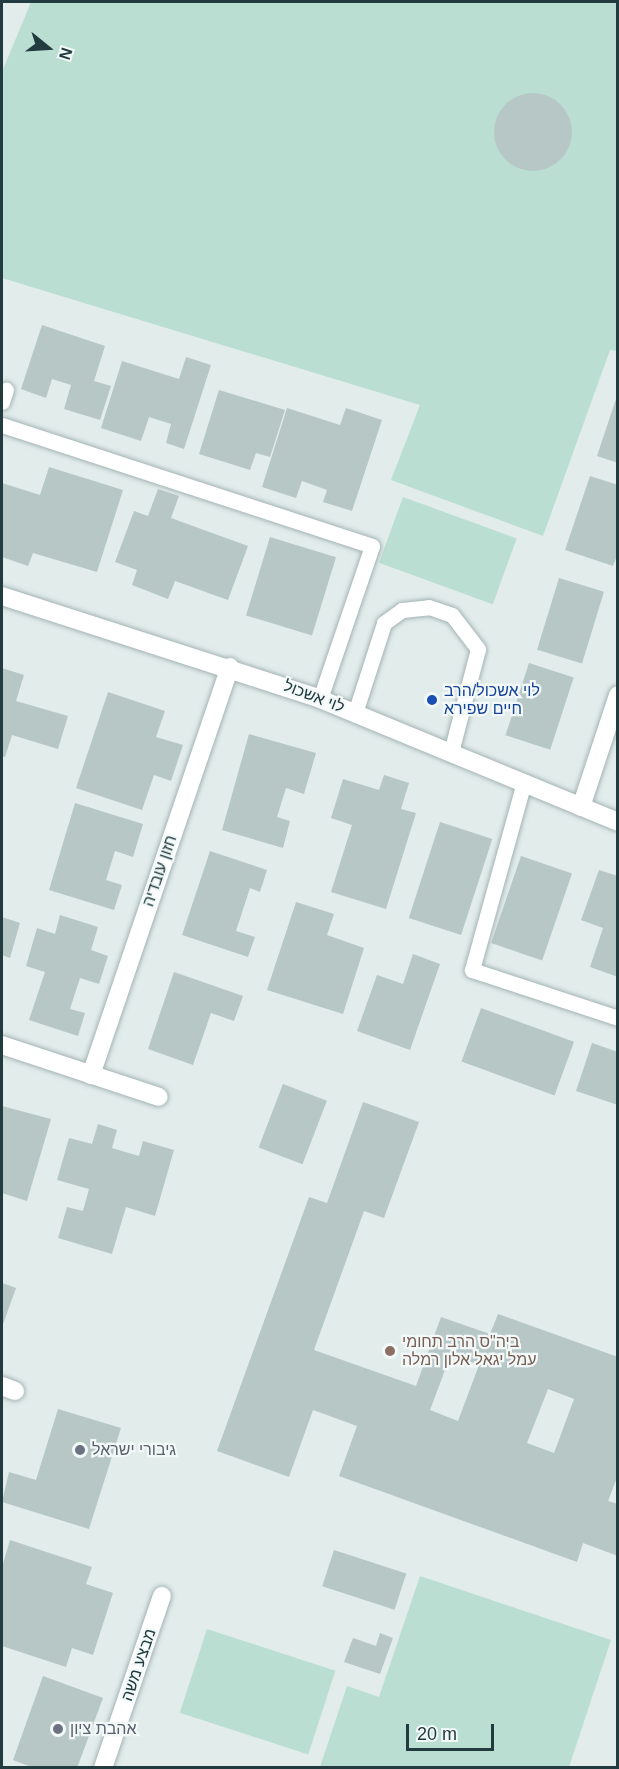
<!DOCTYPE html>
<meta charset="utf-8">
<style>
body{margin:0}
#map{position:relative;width:619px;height:1769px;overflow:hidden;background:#e1eceb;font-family:Helvetica,"Noto Sans Hebrew",sans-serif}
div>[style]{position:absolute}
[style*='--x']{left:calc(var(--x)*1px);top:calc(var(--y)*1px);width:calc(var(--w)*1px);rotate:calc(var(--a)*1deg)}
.green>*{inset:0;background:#baded1;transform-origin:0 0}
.building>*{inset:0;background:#b7c7c6;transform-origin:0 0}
.round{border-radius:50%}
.roads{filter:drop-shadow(0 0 2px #a4b3b4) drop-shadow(0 0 2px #a4b3b4)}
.service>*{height:15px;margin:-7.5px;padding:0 7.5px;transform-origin:7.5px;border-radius:7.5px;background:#fff}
.minor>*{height:18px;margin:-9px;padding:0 9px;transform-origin:9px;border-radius:9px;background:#fff}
.dots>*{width:16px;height:16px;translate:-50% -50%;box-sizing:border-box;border:3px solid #f2f9f8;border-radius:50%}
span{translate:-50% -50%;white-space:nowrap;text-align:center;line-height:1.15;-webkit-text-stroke:4.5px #f2f9f8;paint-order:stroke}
.transit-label{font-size:16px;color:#164399}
.left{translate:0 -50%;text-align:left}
.street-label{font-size:16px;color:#213b3e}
.education-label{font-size:16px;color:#785e54}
.worship-label{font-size:16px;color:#5b616d}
.frame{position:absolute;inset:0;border:3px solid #213b3e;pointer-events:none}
.north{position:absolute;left:18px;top:18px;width:60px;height:60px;-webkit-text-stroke:4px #f2f9f8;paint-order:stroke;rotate:108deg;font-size:16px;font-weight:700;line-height:24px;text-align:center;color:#213b3e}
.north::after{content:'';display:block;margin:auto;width:21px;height:27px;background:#213b3e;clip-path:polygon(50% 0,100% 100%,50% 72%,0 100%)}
.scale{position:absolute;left:406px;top:1724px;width:88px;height:27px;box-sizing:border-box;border:3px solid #213b3e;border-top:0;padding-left:8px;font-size:18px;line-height:21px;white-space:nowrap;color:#213b3e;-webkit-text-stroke:4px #f2f9f8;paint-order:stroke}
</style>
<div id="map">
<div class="green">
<div style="clip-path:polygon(31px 2px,617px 2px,617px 351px,610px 350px,543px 536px,391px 480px,420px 405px,2px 278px,2px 72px)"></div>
<div style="left:403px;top:497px;width:121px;height:70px;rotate:20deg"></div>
<div style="clip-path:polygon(420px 1576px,611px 1640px,569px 1767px,320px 1767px,347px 1686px,379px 1697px)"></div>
<div style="left:207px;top:1629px;width:135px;height:88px;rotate:18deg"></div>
</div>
<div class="building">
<div class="round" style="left:494px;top:93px;width:78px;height:78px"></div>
<div style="clip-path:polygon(42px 325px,105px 346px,94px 381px,111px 386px,100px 420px,64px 409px,71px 385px,52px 379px,46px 398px,21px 389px)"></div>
<div style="clip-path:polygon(186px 357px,211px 365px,184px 449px,166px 443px,171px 424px,149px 417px,141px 441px,101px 428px,122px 361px,179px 379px)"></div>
<div style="clip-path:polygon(219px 390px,285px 410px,270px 457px,256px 453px,250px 470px,199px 454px)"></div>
<div style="clip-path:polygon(617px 396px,618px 396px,618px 463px,597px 456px)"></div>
<div style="clip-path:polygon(287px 408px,340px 425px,346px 408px,382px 420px,352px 511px,323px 502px,327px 490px,302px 481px,296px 498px,262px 487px)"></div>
<div style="clip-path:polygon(49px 467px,123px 490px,97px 572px,33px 553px,28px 566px,2px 557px,2px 483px,40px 495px)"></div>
<div style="clip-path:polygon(590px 476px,618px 485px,618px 553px,613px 566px,565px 550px)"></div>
<div style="clip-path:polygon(158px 489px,179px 496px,171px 518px,248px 546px,228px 600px,175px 581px,168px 599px,132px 585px,137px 570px,115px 562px,134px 511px,148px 516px)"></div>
<div style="left:270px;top:537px;width:69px;height:82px;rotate:17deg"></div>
<div style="left:559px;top:578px;width:47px;height:75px;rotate:17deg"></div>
<div style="left:529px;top:663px;width:47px;height:76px;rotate:18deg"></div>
<div style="clip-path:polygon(2px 668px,24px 675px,16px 701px,68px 716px,58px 749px,12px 735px,5px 757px,2px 756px)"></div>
<div style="clip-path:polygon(108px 692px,165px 711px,156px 737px,183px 745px,171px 781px,154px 775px,142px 810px,76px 788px)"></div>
<div style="clip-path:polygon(249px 734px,316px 753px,304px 794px,286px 788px,277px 817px,290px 821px,283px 848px,222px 830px)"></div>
<div style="clip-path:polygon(384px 775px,409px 783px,401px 809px,416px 813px,386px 909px,331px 892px,352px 825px,331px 818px,343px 779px,379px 790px)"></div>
<div style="clip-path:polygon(75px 803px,143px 824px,133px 857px,115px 851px,106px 880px,122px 885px,114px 910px,49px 890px)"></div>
<div style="left:440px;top:822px;width:55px;height:101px;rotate:18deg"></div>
<div style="clip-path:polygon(210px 851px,267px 870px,260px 892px,250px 888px,236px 931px,255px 937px,248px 957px,182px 935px)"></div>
<div style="left:521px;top:856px;width:54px;height:92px;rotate:19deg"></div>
<div style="clip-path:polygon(599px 870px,618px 876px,618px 977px,590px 967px,603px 928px,581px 920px)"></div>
<div style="clip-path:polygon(296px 902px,334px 914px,327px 935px,364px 948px,343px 1014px,267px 990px)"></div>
<div style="clip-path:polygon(60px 915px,98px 927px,91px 950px,108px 956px,99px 984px,80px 978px,70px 1009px,85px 1013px,78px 1036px,29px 1020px,45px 972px,26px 966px,37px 928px,55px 934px)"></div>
<div style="clip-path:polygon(2px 917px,20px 923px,10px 958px,2px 955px)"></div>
<div style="clip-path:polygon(413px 954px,440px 964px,410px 1050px,357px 1031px,377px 975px,403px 984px)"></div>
<div style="clip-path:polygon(174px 972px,243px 996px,234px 1021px,211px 1013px,193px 1065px,148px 1049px)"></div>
<div style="left:481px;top:1008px;width:99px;height:57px;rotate:20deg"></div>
<div style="clip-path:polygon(592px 1043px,618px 1052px,618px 1105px,576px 1091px)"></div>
<div style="left:283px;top:1084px;width:47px;height:68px;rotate:21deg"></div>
<div style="clip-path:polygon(evenodd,363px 1102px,419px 1122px,384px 1218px,364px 1211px,314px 1350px,416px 1386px,441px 1317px,490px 1334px,498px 1314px,618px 1357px,618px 1475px,608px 1501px,618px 1504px,618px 1556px,583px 1543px,577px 1562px,339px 1476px,357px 1426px,313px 1410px,289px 1477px,217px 1451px,309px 1197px,327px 1203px,363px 1102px,451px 1354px,479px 1365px,458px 1421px,430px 1410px,451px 1354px,363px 1102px,548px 1389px,574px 1399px,554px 1453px,527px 1443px,548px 1389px)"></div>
<div style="clip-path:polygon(2px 1106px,51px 1119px,27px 1201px,2px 1193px)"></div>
<div style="clip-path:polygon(98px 1124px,117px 1130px,112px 1148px,139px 1156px,143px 1141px,174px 1150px,155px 1216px,126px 1207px,112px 1254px,58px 1238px,67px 1207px,83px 1211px,89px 1189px,57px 1180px,69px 1138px,92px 1144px)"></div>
<div style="clip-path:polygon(2px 1283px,16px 1288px,2px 1327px)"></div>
<div style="clip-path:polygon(58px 1409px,121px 1428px,89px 1529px,2px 1502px,9px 1472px,36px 1480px)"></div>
<div style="clip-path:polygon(10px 1540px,92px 1567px,86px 1584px,113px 1593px,93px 1655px,72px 1648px,66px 1667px,2px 1646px,2px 1567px)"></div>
<div style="left:334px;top:1550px;width:76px;height:38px;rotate:18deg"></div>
<div style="clip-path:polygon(380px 1633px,393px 1638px,380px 1674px,344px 1662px,353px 1638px,376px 1646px)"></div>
<div style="clip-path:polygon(43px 1676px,103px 1698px,77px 1768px,34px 1768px,13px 1760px)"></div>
</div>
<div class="roads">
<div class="service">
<div style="--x:2;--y:402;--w:13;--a:-72"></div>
<div style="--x:2;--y:425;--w:389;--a:18.1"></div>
<div style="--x:372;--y:546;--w:162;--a:108.8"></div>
<div style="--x:355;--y:713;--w:95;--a:-72.1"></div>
<div style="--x:384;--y:623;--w:22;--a:-36"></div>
<div style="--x:402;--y:610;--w:27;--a:-6"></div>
<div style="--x:429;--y:607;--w:24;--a:19"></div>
<div style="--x:452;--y:615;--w:43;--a:52.6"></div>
<div style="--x:478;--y:649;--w:106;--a:104.7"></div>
<div style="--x:524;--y:782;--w:195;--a:105.5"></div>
<div style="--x:472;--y:970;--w:154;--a:18.2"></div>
</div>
<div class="minor">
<div style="--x:2;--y:596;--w:334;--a:17.9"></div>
<div style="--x:320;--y:699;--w:322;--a:22.4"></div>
<div style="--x:581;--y:807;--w:118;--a:-71.7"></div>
<div style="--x:2;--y:1045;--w:165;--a:18.3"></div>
<div style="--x:91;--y:1075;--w:431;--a:-71.2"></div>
<div style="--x:2;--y:1386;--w:14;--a:21"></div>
<div style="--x:103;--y:1768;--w:182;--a:-71.1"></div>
</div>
</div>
<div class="dots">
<div style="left:432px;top:700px;background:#1a4fb4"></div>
<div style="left:390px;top:1351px;background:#8d6e63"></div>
<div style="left:80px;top:1450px;background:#6b7280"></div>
<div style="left:58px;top:1729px;background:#6b7280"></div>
</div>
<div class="transit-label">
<span class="left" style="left:444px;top:700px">לוי אשכול/הרב<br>חיים שפירא</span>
</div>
<div class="street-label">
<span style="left:314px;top:697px;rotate:21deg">לוי אשכול</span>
<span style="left:160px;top:871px;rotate:-71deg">חזון עובדיה</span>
<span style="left:139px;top:1665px;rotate:-71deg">מבצע משה</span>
</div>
<div class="education-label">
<span class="left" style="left:402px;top:1351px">ביה"ס הרב תחומי<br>עמל יגאל אלון רמלה</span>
</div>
<div class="worship-label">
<span class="left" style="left:92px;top:1450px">גיבורי ישראל</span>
<span class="left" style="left:70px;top:1729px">אהבת ציון</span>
</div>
<div class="frame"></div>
<div class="north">N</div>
<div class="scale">20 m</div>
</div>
